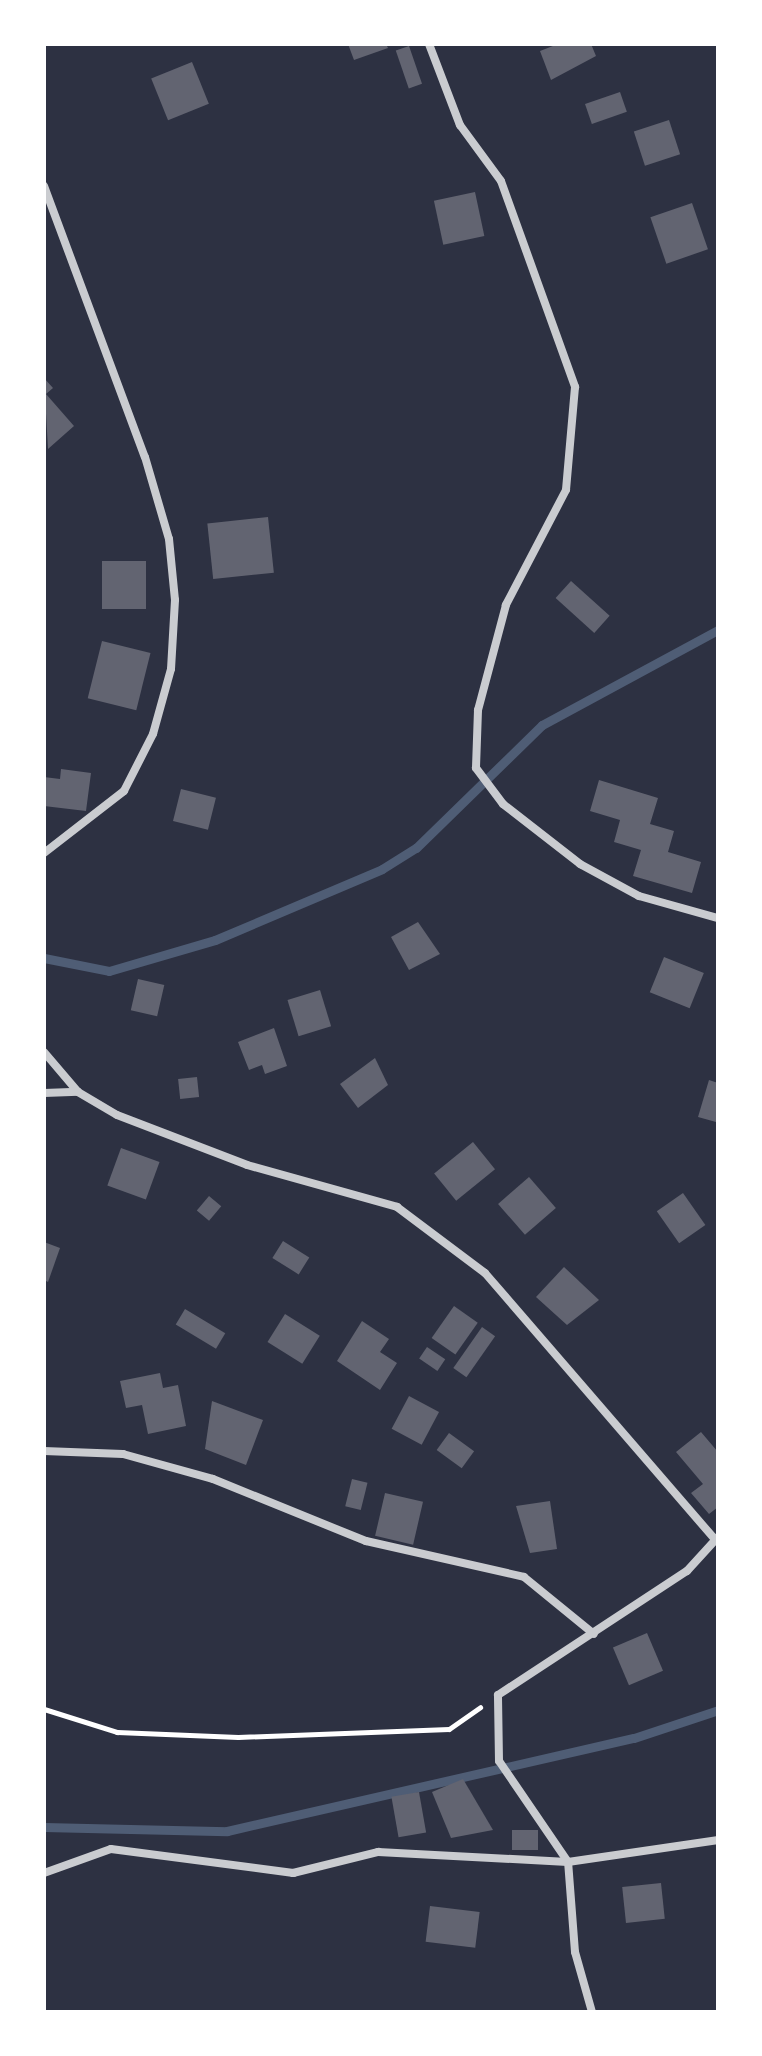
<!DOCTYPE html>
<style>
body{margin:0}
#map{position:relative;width:762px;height:2056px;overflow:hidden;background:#2d3142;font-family:"Alegreya Sans",sans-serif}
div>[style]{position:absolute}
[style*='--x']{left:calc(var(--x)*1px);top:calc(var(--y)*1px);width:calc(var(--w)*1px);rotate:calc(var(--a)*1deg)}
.stream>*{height:9px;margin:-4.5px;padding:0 4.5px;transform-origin:4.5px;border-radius:4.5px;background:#4f5d75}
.building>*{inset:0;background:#626471;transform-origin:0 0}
.path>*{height:5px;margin:-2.5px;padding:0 2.5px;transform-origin:2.5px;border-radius:2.5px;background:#fff}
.minor>*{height:8px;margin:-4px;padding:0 4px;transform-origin:4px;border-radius:4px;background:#caccd0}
span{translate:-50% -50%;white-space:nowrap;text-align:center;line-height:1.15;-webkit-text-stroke:8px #fff;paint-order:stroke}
.frame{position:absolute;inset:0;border:46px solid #fff;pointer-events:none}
</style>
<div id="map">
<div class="stream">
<div style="--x:44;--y:958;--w:66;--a:11.3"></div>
<div style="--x:109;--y:971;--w:110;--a:-16.3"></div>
<div style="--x:215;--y:940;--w:181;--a:-23"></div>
<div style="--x:382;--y:869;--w:40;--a:-32"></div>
<div style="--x:416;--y:848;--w:176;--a:-44.3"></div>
<div style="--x:542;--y:725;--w:200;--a:-28.4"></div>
<div style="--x:44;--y:1827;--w:183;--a:1.3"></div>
<div style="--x:227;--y:1831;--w:417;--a:-12.9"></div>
<div style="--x:634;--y:1738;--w:89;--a:-18.4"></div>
</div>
<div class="building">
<div style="clip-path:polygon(348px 44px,386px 44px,388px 48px,354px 60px)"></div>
<div style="clip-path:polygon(558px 44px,591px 44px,596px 56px,551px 80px,540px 51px)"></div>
<div style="left:409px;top:46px;width:40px;height:14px;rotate:71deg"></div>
<div style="left:192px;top:62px;width:45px;height:44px;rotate:68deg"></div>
<div style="left:620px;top:92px;width:21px;height:37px;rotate:71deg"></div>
<div style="left:669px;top:120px;width:36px;height:37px;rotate:72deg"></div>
<div style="left:475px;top:192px;width:45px;height:42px;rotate:78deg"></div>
<div style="left:692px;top:203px;width:49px;height:44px;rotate:71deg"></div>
<div style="clip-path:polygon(44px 378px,53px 388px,46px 394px,74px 426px,48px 449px)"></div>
<div style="left:268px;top:517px;width:56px;height:61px;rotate:84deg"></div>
<div style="left:146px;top:561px;width:48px;height:44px;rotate:90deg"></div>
<div style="left:571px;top:581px;width:52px;height:23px;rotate:42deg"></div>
<div style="left:102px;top:641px;width:50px;height:59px;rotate:14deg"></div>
<div style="clip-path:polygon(61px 769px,91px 773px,86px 811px,44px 806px,44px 777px,60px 779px)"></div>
<div style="clip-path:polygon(599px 780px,658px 798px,650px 824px,674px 831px,668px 852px,701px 862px,692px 893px,633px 876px,641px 850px,614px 842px,620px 820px,590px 811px)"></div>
<div style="left:181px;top:789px;width:36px;height:33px;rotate:14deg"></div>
<div style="clip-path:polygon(418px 922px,440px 954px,409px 970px,391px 937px)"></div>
<div style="left:664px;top:957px;width:43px;height:38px;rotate:22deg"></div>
<div style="left:138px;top:979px;width:27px;height:32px;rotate:13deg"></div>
<div style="left:320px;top:990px;width:38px;height:34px;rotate:73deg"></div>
<div style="clip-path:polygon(274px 1028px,287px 1066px,265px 1074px,262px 1065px,249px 1070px,238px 1042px)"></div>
<div style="clip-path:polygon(375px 1058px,388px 1085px,358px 1108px,340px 1084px)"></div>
<div style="left:197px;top:1077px;width:20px;height:19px;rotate:84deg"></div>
<div style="clip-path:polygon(709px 1080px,718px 1083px,716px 1122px,698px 1117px)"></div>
<div style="left:473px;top:1142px;width:35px;height:50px;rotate:51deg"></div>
<div style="left:121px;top:1148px;width:41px;height:40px;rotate:20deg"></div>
<div style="left:529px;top:1177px;width:41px;height:41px;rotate:49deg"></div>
<div style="left:683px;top:1193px;width:39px;height:32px;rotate:55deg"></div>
<div style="left:209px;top:1196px;width:16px;height:19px;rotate:40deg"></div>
<div style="left:283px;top:1241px;width:31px;height:20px;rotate:32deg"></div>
<div style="clip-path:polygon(44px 1242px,60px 1248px,48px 1282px,44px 1280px)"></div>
<div style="clip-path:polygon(564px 1267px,599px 1300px,567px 1325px,536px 1297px)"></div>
<div style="left:454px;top:1306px;width:29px;height:39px;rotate:35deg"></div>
<div style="left:185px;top:1309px;width:47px;height:18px;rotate:31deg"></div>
<div style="left:285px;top:1314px;width:41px;height:33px;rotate:32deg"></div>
<div style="clip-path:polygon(362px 1321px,389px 1339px,380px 1352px,397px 1363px,380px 1390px,337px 1361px)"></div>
<div style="left:482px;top:1327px;width:16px;height:50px;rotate:35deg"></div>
<div style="left:427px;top:1347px;width:22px;height:14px;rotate:34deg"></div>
<div style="clip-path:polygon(160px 1373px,163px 1388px,178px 1385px,186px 1426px,148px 1434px,142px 1405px,126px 1408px,120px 1381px)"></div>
<div style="left:409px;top:1396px;width:34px;height:37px;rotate:28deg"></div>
<div style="clip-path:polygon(212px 1401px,263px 1420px,246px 1465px,205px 1449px)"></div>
<div style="clip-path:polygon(701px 1432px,718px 1452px,718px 1507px,709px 1514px,691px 1493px,703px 1484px,676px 1452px)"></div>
<div style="left:449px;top:1433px;width:31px;height:21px;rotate:36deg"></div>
<div style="left:352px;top:1479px;width:16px;height:28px;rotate:14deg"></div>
<div style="left:385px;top:1493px;width:39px;height:44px;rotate:13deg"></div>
<div style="clip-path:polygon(550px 1501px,557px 1549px,530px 1553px,516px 1506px)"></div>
<div style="left:647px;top:1633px;width:41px;height:37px;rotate:67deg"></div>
<div style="clip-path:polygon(463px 1779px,493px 1830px,451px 1838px,432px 1792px)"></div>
<div style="left:419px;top:1792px;width:41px;height:28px;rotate:80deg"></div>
<div style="left:512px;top:1830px;width:26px;height:20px"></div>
<div style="left:661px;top:1883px;width:36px;height:39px;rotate:84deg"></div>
<div style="left:430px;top:1906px;width:50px;height:36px;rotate:7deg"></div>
</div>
<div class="path">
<div style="--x:44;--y:1709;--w:77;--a:17.5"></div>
<div style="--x:117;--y:1732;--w:121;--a:2.4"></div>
<div style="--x:238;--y:1737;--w:211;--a:-2.2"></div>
<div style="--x:449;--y:1729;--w:38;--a:-35"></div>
</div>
<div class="minor">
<div style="--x:429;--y:44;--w:87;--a:69.1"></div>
<div style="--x:460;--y:125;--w:69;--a:53.8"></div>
<div style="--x:501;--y:181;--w:219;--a:70.2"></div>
<div style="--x:575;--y:387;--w:103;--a:95"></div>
<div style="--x:566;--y:490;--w:130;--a:117.6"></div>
<div style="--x:506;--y:605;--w:109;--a:104.9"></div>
<div style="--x:478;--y:710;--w:58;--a:92"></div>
<div style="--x:476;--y:768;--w:45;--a:53.1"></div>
<div style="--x:503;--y:804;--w:98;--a:37.9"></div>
<div style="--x:580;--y:864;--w:67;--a:28.5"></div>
<div style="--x:639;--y:896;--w:82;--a:15.6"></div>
<div style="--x:44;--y:186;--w:289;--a:69.6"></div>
<div style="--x:145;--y:457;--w:85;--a:73.7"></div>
<div style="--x:169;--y:539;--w:61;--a:84.4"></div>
<div style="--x:175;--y:600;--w:69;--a:93.3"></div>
<div style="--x:171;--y:669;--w:67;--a:105.5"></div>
<div style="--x:153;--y:734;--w:64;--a:117"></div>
<div style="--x:124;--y:791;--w:101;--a:142.2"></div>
<div style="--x:44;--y:1052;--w:52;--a:49.6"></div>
<div style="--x:78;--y:1092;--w:45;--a:30.5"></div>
<div style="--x:117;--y:1115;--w:139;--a:21"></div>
<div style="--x:247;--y:1165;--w:156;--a:15.6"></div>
<div style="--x:397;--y:1207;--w:110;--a:36.9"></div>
<div style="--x:485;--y:1273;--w:349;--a:49.2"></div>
<div style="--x:44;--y:1093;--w:34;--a:-2"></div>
<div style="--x:44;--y:1451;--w:79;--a:2.2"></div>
<div style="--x:123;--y:1454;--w:93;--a:15.5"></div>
<div style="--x:213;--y:1479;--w:165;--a:22.1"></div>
<div style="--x:366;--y:1541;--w:162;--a:12.8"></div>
<div style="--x:524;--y:1577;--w:90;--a:39.2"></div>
<div style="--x:44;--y:1873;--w:71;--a:-19.7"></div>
<div style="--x:111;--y:1849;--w:184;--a:7.5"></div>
<div style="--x:293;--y:1873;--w:88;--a:-13.9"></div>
<div style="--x:378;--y:1852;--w:190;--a:3"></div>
<div style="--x:568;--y:1862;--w:152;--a:-8.3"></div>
<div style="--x:592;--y:2012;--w:62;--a:-105.8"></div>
<div style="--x:575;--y:1952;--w:90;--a:-94.4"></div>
<div style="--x:568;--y:1862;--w:122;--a:-124.3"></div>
<div style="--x:499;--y:1761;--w:66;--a:-90.9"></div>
<div style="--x:498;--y:1695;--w:226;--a:-33.3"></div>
<div style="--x:687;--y:1571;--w:46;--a:-47.6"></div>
</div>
<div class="frame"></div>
</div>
